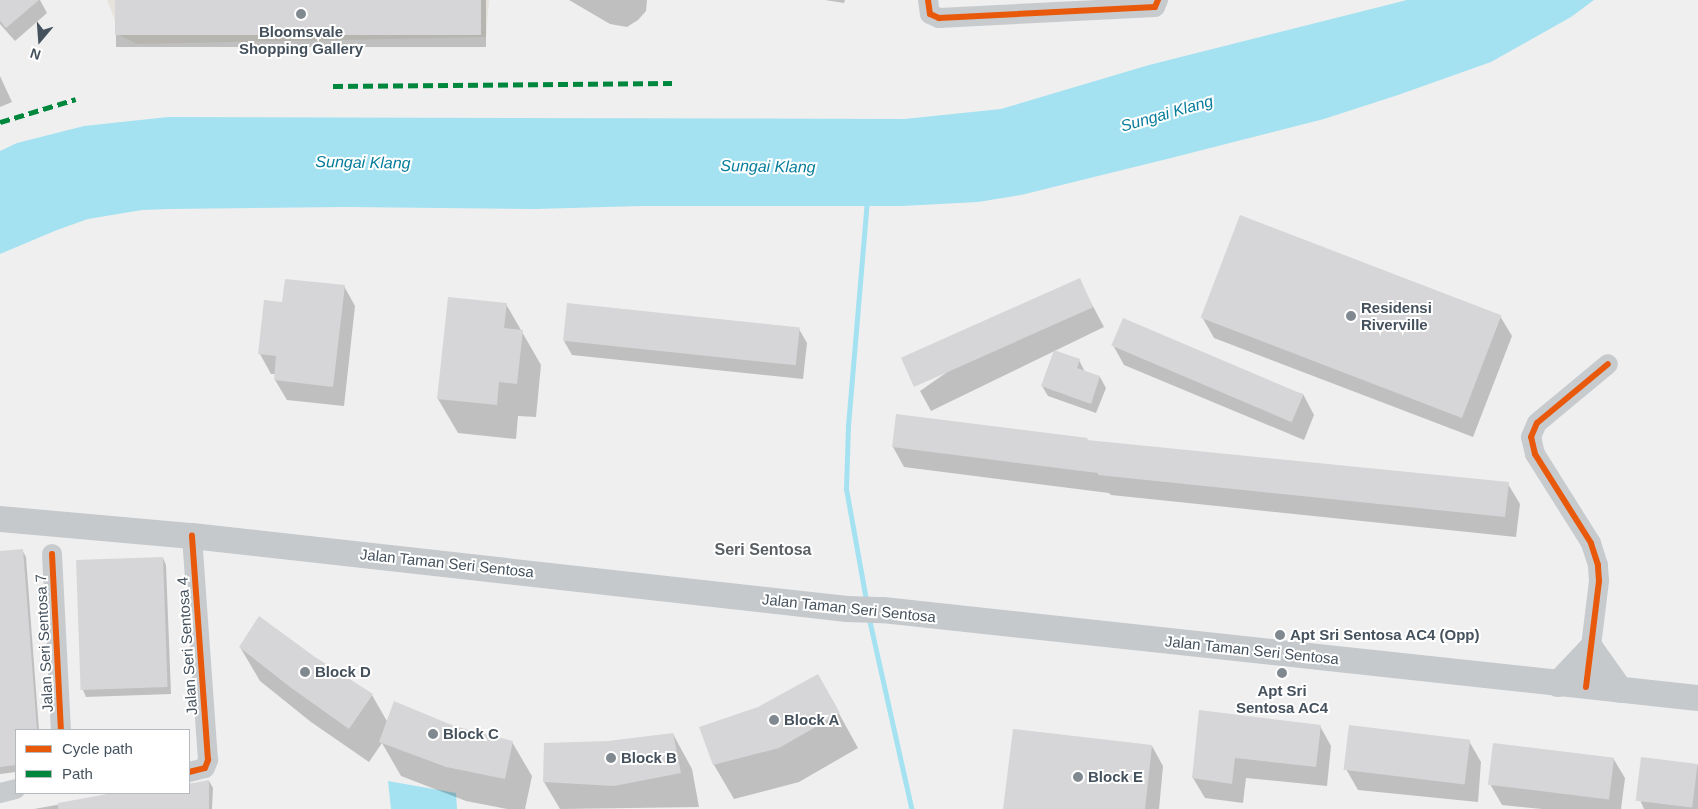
<!DOCTYPE html>
<style>
body{margin:0}
#map{position:relative;width:1698px;height:809px;overflow:hidden;background:#f0efef;font-family:Arial,sans-serif}
div>[style]{position:absolute}
[style*='--x']{left:calc(var(--x)*1px);top:calc(var(--y)*1px);width:calc(var(--w)*1px);rotate:calc(var(--a)*1deg)}
.commercial>*{inset:0;background:#e5e3dc}
.water>*{inset:0;background:#a4e2f1}
.shadow>*{inset:0;background:#0003;transform-origin:0 0}
.stream>*{height:4.5px;margin:-2.25px;padding:0 2.25px;transform-origin:2.25px;border-radius:2.25px;background:#a4e2f1}
.building>*{inset:0;background:#d6d6d8;transform-origin:0 0}
.minor>*{height:20px;margin:-10px;padding:0 10px;transform-origin:10px;border-radius:10px;background:#c8cbce}
.major>*{height:26px;margin:-13px;padding:0 13px;transform-origin:13px;border-radius:13px;background:#c5c9cc}
.quiet>*{height:5px;margin-top:-2.5px;transform-origin:0;background:repeating-linear-gradient(90deg,#00873e 0 10px,transparent 0 15px)}
.cycleway>*{height:6px;margin:-3px;padding:0 3px;transform-origin:3px;border-radius:3px;background:#e8590c}
.dots>*{width:14px;height:14px;translate:-50% -50%;box-sizing:border-box;border:2px solid #fff;border-radius:50%}
span{translate:-50% -50%;white-space:nowrap;text-align:center;line-height:1.15;-webkit-text-stroke:4px #fff;paint-order:stroke}
.poi-label{font-size:15px;color:#45525d;font-weight:700}
.left{translate:0 -50%;text-align:left}
.street-label{font-size:15px;color:#45525d}
.water-label{font-size:16px;color:#057d9b;font-style:italic}
.neighbourhood-label{font-size:16px;color:#5a5f64;font-weight:700}
.legend{position:absolute;left:15px;top:729px;width:175px;height:65px;box-sizing:border-box;background:#fff;border:1px solid #b5babe;margin:0;padding:6px 9px;list-style:none;font-size:15px;color:#45525d}
.legend li{display:flex;align-items:center;gap:10px;height:25px}
.legend b{width:25px;border:1px solid #b5babe}
.north{position:absolute;left:15px;top:15px;width:50px;height:50px;-webkit-text-stroke:4px #fff;paint-order:stroke;rotate:198deg;font-size:14px;font-weight:700;line-height:20px;text-align:center;color:#45525d}
.north::after{content:'';display:block;margin:auto;width:18px;height:22px;background:#45525d;clip-path:polygon(50% 0,100% 100%,50% 72%,0 100%)}
</style>
<div id="map">
<div class="commercial">
<div style="clip-path:polygon(107px 0,489px 0,486px 37px,137px 44px,121px 36px)"></div>
</div>
<div class="water">
<div style="clip-path:polygon(1407px 0,1594px 0,1571px 17px,1491px 62px,1398px 95px,1324px 119px,1167px 159px,1021px 195px,978px 202px,902px 206px,641px 206px,535px 209px,346px 207px,169px 209px,142px 210px,88px 219px,57px 230px,0 254px,0 151px,17px 143px,84px 126px,168px 117px,904px 119px,1001px 109px,1149px 65px)"></div>
<div style="clip-path:polygon(388px 781px,456px 793px,457px 809px,391px 809px)"></div>
</div>
<div class="shadow">
<div style="clip-path:polygon(0 0,40px 0,47px 13px,15px 41px,0 24px)"></div>
<div style="left:116px;top:0;width:370px;height:47px"></div>
<div style="clip-path:polygon(569px 0,647px 0,646px 11px,638px 20px,627px 27px,610px 24px)"></div>
<div style="clip-path:polygon(825px 0,845px 0,844px 3px)"></div>
<div style="clip-path:polygon(0 76px,12px 102px,0 107px)"></div>
<div style="clip-path:polygon(1079px 280px,1104px 327px,931px 411px,920px 391px)"></div>
<div style="clip-path:polygon(344px 286px,355px 306px,344px 406px,287px 400px,275px 380px,276px 374px,271px 374px,260px 354px,283px 303px)"></div>
<div style="clip-path:polygon(506px 304px,541px 365px,536px 417px,518px 416px,516px 439px,458px 433px,438px 399px)"></div>
<div style="clip-path:polygon(1500px 316px,1512px 336px,1473px 437px,1214px 338px,1202px 317px)"></div>
<div style="clip-path:polygon(799px 329px,807px 343px,803px 379px,572px 355px,564px 341px)"></div>
<div style="clip-path:polygon(1113px 345px,1303px 394px,1314px 415px,1304px 440px,1124px 365px)"></div>
<div style="clip-path:polygon(1079px 360px,1085px 372px,1100px 377px,1106px 388px,1096px 413px,1048px 396px,1042px 386px)"></div>
<div style="clip-path:polygon(1087px 439px,1088px 441px,1508px 484px,1520px 504px,1516px 537px,1111px 495px,1109px 493px,904px 467px,893px 447px)"></div>
<div style="clip-path:polygon(22px 550px,26px 557px,39px 730px,16px 730px,16px 772px,0 774px,0 552px)"></div>
<div style="clip-path:polygon(163px 558px,166px 565px,171px 694px,86px 697px,83px 690px)"></div>
<div style="clip-path:polygon(240px 647px,314px 658px,372px 695px,388px 723px,454px 727px,512px 742px,532px 776px,525px 809px,507px 809px,466px 801px,401px 776px,382px 743px,369px 762px,311px 722px,260px 681px)"></div>
<div style="clip-path:polygon(837px 710px,858px 748px,799px 782px,734px 799px,714px 765px,701px 727px)"></div>
<div style="clip-path:polygon(1200px 712px,1320px 726px,1331px 746px,1327px 786px,1246px 778px,1243px 803px,1205px 798px,1193px 778px)"></div>
<div style="clip-path:polygon(673px 734px,692px 769px,699px 807px,560px 809px,544px 782px,608px 742px)"></div>
<div style="clip-path:polygon(1469px 741px,1481px 762px,1478px 802px,1358px 790px,1346px 769px)"></div>
<div style="clip-path:polygon(1152px 746px,1163px 766px,1159px 809px,1005px 809px)"></div>
<div style="clip-path:polygon(1613px 758px,1625px 778px,1621px 809px,1542px 809px,1502px 805px,1490px 784px)"></div>
<div style="clip-path:polygon(1698px 765px,1698px 809px,1644px 809px,1640px 800px)"></div>
<div style="clip-path:polygon(209px 781px,213px 788px,212px 809px,34px 809px,123px 793px,189px 793px,189px 784px)"></div>
</div>
<div class="stream">
<div style="--x:866;--y:600;--w:113;--a:-100.2"></div>
<div style="--x:846;--y:489;--w:63;--a:-88.2"></div>
<div style="--x:848;--y:426;--w:227;--a:-85.2"></div>
<div style="--x:869;--y:617;--w:197;--a:77.4"></div>
</div>
<div class="building">
<div style="clip-path:polygon(0 0,39px 0,6px 28px,0 21px)"></div>
<div style="left:115px;top:0;width:366px;height:35px"></div>
<div style="left:1240px;top:215px;width:280px;height:110px;rotate:21deg"></div>
<div style="left:1080px;top:278px;width:32px;height:196px;rotate:66deg"></div>
<div style="clip-path:polygon(285px 279px,345px 285px,333px 387px,274px 380px,276px 356px,258px 354px,264px 300px,282px 302px)"></div>
<div style="clip-path:polygon(448px 297px,507px 303px,504px 328px,523px 330px,517px 384px,499px 382px,497px 405px,437px 399px)"></div>
<div style="left:567px;top:303px;width:234px;height:38px;rotate:6deg"></div>
<div style="left:1123px;top:318px;width:196px;height:30px;rotate:23deg"></div>
<div style="clip-path:polygon(1054px 350px,1080px 359px,1077px 368px,1100px 376px,1091px 404px,1041px 386px)"></div>
<div style="clip-path:polygon(896px 414px,1088px 438px,1087px 440px,1509px 482px,1505px 517px,1098px 475px,1098px 473px,892px 447px)"></div>
<div style="clip-path:polygon(23px 549px,37px 730px,16px 730px,16px 765px,0 767px,0 551px)"></div>
<div style="left:163px;top:557px;width:130px;height:87px;rotate:88deg"></div>
<div style="clip-path:polygon(259px 616px,315px 657px,373px 694px,349px 729px,290px 687px,239px 647px)"></div>
<div style="clip-path:polygon(818px 674px,840px 713px,779px 748px,713px 765px,699px 727px,758px 707px)"></div>
<div style="clip-path:polygon(394px 701px,454px 726px,513px 741px,505px 779px,446px 767px,379px 742px)"></div>
<div style="clip-path:polygon(1199px 710px,1321px 725px,1316px 767px,1235px 758px,1232px 784px,1192px 778px)"></div>
<div style="left:1349px;top:725px;width:122px;height:45px;rotate:7deg"></div>
<div style="clip-path:polygon(1013px 729px,1152px 745px,1145px 809px,1003px 809px)"></div>
<div style="clip-path:polygon(673px 733px,681px 773px,614px 786px,543px 782px,544px 743px,608px 741px)"></div>
<div style="left:1493px;top:743px;width:122px;height:42px;rotate:7deg"></div>
<div style="left:1641px;top:757px;width:57px;height:44px;rotate:7deg"></div>
<div style="clip-path:polygon(209px 780px,209px 809px,58px 809px,58px 803px,113px 793px,189px 793px,189px 784px)"></div>
</div>
<div class="minor">
<div style="--x:928;--y:0;--w:14;--a:82"></div>
<div style="--x:930;--y:14;--w:10;--a:24"></div>
<div style="--x:939;--y:18;--w:216;--a:-2.9"></div>
<div style="--x:1155;--y:7;--w:8;--a:-67"></div>
<div style="--x:52;--y:554;--w:176;--a:87.1"></div>
<div style="--x:1586;--y:687;--w:107;--a:-83"></div>
<div style="--x:1599;--y:581;--w:16;--a:-94"></div>
<div style="--x:1598;--y:565;--w:23;--a:-108"></div>
<div style="--x:1591;--y:543;--w:105;--a:-122.2"></div>
<div style="--x:1535;--y:454;--w:17;--a:-103"></div>
<div style="--x:1531;--y:437;--w:15;--a:-67"></div>
<div style="--x:1537;--y:423;--w:92;--a:-39.7"></div>
<div style="--x:189;--y:772;--w:16;--a:-14"></div>
<div style="--x:205;--y:768;--w:9;--a:-69"></div>
<div style="--x:208;--y:760;--w:225;--a:-94.1"></div>
<div style="--x:0;--y:793;--w:16;--a:-14"></div>
</div>
<div class="major">
<div style="--x:0;--y:519;--w:193;--a:5.1"></div>
<div style="--x:192;--y:536;--w:659;--a:6.36"></div>
<div style="--x:847;--y:609;--w:36;--a:2"></div>
<div style="--x:883;--y:610;--w:820;--a:6.16"></div>
<div style="--x:1558;--y:684;--w:48;--a:-46.7"></div>
<div style="--x:1591;--y:649;--w:50;--a:54.7"></div>
</div>
<div class="quiet">
<div style="--x:333;--y:86;--w:339;--a:-0.5"></div>
<div style="--x:0;--y:122;--w:79;--a:-16.8"></div>
</div>
<div class="cycleway">
<div style="--x:928;--y:0;--w:14;--a:82"></div>
<div style="--x:930;--y:14;--w:10;--a:24"></div>
<div style="--x:939;--y:18;--w:216;--a:-2.9"></div>
<div style="--x:1155;--y:7;--w:8;--a:-67"></div>
<div style="--x:52;--y:554;--w:176;--a:87.1"></div>
<div style="--x:1586;--y:687;--w:107;--a:-83"></div>
<div style="--x:1599;--y:581;--w:16;--a:-94"></div>
<div style="--x:1598;--y:565;--w:23;--a:-108"></div>
<div style="--x:1591;--y:543;--w:105;--a:-122.2"></div>
<div style="--x:1535;--y:454;--w:17;--a:-103"></div>
<div style="--x:1531;--y:437;--w:15;--a:-67"></div>
<div style="--x:1537;--y:423;--w:92;--a:-39.7"></div>
<div style="--x:189;--y:772;--w:16;--a:-14"></div>
<div style="--x:205;--y:768;--w:9;--a:-69"></div>
<div style="--x:208;--y:760;--w:225;--a:-94.1"></div>
</div>
<div class="dots">
<div style="left:301px;top:14px;background:#818990"></div>
<div style="left:1351px;top:316px;background:#818990"></div>
<div style="left:1280px;top:635px;background:#818990"></div>
<div style="left:305px;top:672px;background:#818990"></div>
<div style="left:1282px;top:673px;background:#818990"></div>
<div style="left:774px;top:720px;background:#818990"></div>
<div style="left:433px;top:734px;background:#818990"></div>
<div style="left:611px;top:758px;background:#818990"></div>
<div style="left:1078px;top:777px;background:#818990"></div>
</div>
<div class="poi-label">
<span style="left:301px;top:40px">Bloomsvale<br>Shopping Gallery</span>
<span class="left" style="left:1361px;top:316px">Residensi<br>Riverville</span>
<span class="left" style="left:1290px;top:635px">Apt Sri Sentosa AC4 (Opp)</span>
<span class="left" style="left:315px;top:672px">Block D</span>
<span style="left:1282px;top:699px">Apt Sri<br>Sentosa AC4</span>
<span class="left" style="left:784px;top:720px">Block A</span>
<span class="left" style="left:443px;top:734px">Block C</span>
<span class="left" style="left:621px;top:758px">Block B</span>
<span class="left" style="left:1088px;top:777px">Block E</span>
</div>
<div class="street-label">
<span style="left:447px;top:563px;rotate:6deg">Jalan Taman Seri Sentosa</span>
<span style="left:849px;top:608px;rotate:6deg">Jalan Taman Seri Sentosa</span>
<span style="left:44px;top:643px;rotate:-93deg">Jalan Seri Sentosa 7</span>
<span style="left:187px;top:646px;rotate:-94deg">Jalan Seri Sentosa 4</span>
<span style="left:1252px;top:650px;rotate:6deg">Jalan Taman Seri Sentosa</span>
</div>
<div class="water-label">
<span style="left:1167px;top:114px;rotate:-16deg">Sungai Klang</span>
<span style="left:363px;top:163px;rotate:1deg">Sungai Klang</span>
<span style="left:768px;top:167px;rotate:1deg">Sungai Klang</span>
</div>
<div class="neighbourhood-label">
<span style="left:763px;top:550px">Seri Sentosa</span>
</div>
<ul class="legend">
<li><b style="height:6px;background:#e8590c"></b>Cycle path</li>
<li><b style="height:6px;background:#00873e"></b>Path</li>
</ul>
<div class="north">N</div>
</div>
